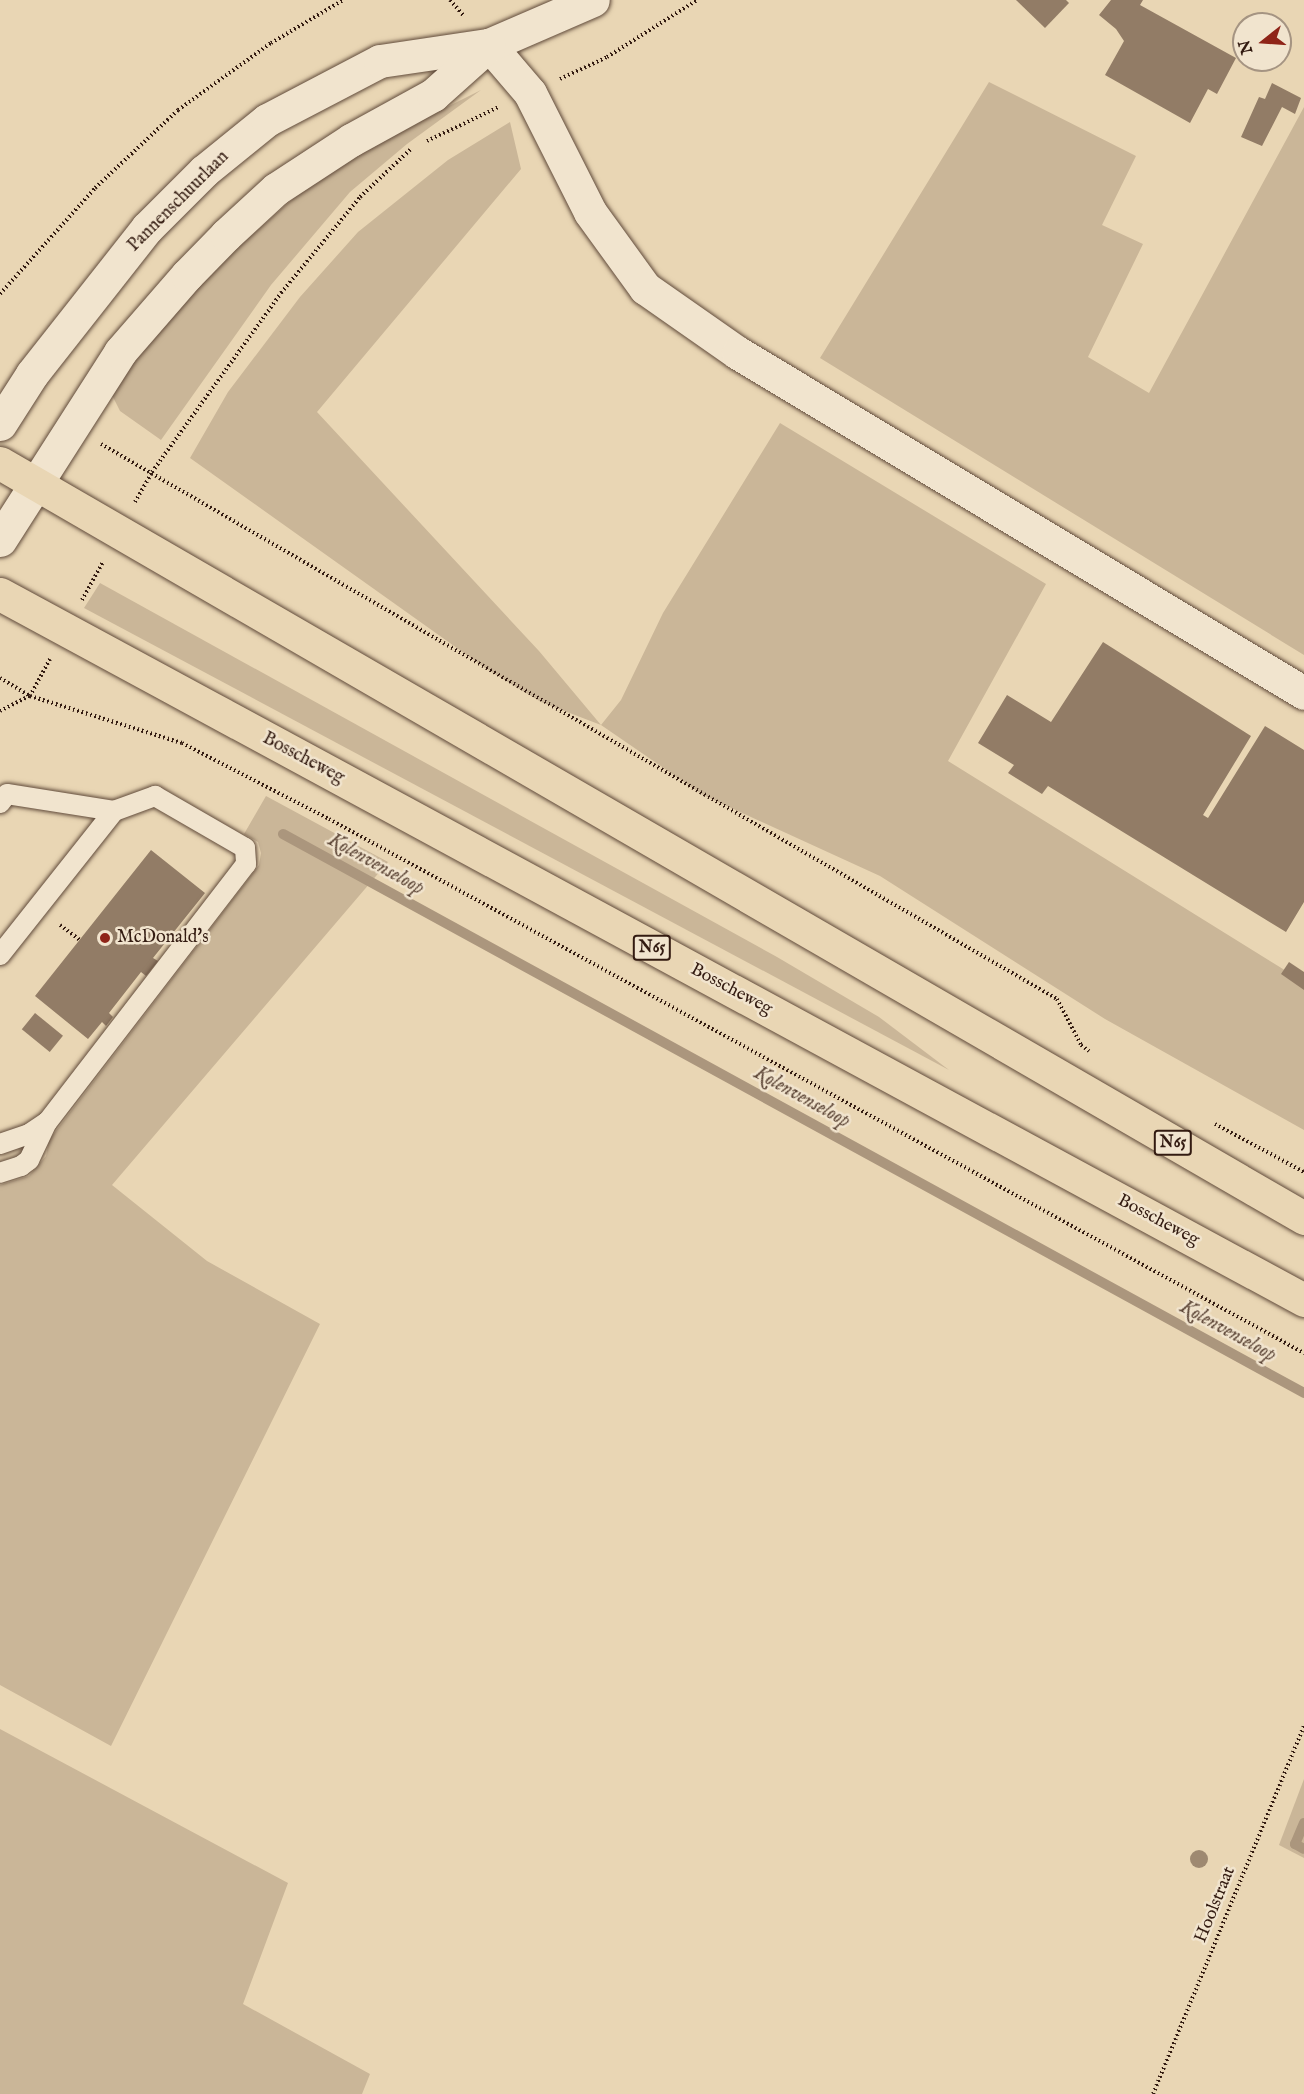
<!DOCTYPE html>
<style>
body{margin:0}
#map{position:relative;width:1304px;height:2094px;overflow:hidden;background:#e9d6b4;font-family:"IM FELL English",serif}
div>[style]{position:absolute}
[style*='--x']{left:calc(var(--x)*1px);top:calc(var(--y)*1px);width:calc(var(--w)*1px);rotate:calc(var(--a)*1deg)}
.green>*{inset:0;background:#cab698}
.stream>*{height:10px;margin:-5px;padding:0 5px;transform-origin:5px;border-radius:5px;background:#ab967d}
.building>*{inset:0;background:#927c66;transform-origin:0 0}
.path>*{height:4px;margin-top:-2px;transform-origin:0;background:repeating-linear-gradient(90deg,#331b11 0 1.5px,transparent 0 4.5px)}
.roads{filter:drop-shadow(0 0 2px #604a3a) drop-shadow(0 0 2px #604a3a)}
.lane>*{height:20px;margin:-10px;padding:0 10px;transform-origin:10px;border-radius:10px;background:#f1e4ce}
.street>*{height:33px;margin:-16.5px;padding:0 16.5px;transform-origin:16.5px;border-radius:16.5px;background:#f1e4ce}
.secondary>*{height:33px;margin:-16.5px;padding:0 16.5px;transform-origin:16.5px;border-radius:16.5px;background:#f1e4ce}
.primary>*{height:33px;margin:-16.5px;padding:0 16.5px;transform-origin:16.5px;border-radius:16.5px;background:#e9d6b4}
.trees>*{width:18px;height:18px;margin:-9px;border-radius:50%;background:#9e8971}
.dots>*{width:16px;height:16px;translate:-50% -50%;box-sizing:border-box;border:3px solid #f1e4ce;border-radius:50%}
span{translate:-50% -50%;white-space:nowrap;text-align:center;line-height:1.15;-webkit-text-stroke:5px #f1e4ce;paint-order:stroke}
.shield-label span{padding:2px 4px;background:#f1e4ce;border:2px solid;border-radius:4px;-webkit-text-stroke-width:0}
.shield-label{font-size:16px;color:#331b11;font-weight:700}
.street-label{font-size:18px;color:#331b11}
.poi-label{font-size:18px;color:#331b11}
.left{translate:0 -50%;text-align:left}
.water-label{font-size:20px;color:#5d4637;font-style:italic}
.north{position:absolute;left:1232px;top:12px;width:60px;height:60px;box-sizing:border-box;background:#f1e4ce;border:2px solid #a59482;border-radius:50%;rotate:253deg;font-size:16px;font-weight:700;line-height:24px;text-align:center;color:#331b11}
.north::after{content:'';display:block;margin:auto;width:21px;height:27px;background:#8f2418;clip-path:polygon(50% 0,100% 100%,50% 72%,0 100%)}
</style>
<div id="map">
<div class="green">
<div style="clip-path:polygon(989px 82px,1136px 156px,1102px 225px,1143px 244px,1088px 357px,1149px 393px,1304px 107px,1304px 655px,820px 358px)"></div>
<div style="clip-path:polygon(481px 90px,407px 144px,350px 192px,271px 285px,161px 440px,120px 411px,111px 393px,124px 373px,219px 264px,295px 197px,363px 149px)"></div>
<div style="clip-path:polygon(510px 122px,521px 169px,317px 412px,539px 651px,601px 725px,621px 700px,663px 613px,780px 423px,1046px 584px,948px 761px,1304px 982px,1304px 1130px,1105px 1019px,880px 876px,703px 795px,601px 725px,541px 702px,485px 668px,190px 458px,228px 392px,300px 297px,358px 232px,448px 160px)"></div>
<div style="clip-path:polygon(100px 583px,777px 957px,879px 1017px,949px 1070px,84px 608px)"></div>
<div style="clip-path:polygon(266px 796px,388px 862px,112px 1185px,207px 1261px,320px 1324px,111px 1746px,0 1685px,0 1185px,29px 1176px,46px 1156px,49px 1140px,259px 865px,261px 853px,258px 842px,244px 834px)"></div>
<div style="clip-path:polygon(0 1729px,288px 1883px,243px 2004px,370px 2074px,362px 2094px,0 2094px)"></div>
<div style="clip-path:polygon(1304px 1779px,1304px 1858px,1279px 1845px)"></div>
</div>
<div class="stream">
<div style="--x:283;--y:834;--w:1164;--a:28.7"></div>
<div style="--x:1304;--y:1823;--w:23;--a:113"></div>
<div style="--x:1295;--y:1844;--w:10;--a:29"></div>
</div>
<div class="building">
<div style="clip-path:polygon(1016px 0,1066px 0,1069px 3px,1045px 28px)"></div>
<div style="clip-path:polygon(1111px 0,1143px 0,1140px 5px,1236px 58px,1217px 94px,1208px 89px,1190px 123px,1105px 75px,1124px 41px,1116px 29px,1099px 15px)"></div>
<div style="clip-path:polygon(1272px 83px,1301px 98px,1295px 114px,1282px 107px,1262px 146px,1241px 137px,1259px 97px,1265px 99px)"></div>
<div style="clip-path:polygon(1103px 642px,1251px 736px,1203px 815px,1208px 818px,1265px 726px,1304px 750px,1304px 902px,1286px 932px,1048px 786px,1042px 794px,1008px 773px,1014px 765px,978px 743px,1007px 695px,1051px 722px)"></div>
<div style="clip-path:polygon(151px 850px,205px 893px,153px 958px,158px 961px,146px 976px,141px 972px,109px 1013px,113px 1017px,106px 1026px,102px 1022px,88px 1039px,35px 996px)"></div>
<div style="clip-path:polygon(1289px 962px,1304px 972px,1304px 990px,1281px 974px)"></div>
<div style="left:35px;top:1013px;width:36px;height:21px;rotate:39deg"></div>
</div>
<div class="path">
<div style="--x:450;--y:0;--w:20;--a:49"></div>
<div style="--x:560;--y:79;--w:52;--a:-25.1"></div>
<div style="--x:607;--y:57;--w:107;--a:-32.3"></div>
<div style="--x:427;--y:141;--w:80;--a:-25.3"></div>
<div style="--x:0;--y:294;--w:142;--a:-48.1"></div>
<div style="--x:95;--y:188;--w:114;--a:-43.2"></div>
<div style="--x:178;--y:110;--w:115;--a:-35.8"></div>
<div style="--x:271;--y:43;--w:84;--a:-30.8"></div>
<div style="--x:101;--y:444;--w:1105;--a:30.14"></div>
<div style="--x:1057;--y:999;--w:52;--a:62.4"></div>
<div style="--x:1081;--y:1045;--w:10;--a:37"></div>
<div style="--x:135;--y:502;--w:34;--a:-60"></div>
<div style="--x:152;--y:472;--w:221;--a:-54.2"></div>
<div style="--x:281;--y:293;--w:124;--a:-50.5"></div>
<div style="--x:360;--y:197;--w:71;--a:-43.3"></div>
<div style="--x:82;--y:600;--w:43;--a:-61.1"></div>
<div style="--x:0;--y:678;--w:35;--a:31"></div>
<div style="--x:30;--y:696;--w:159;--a:17.2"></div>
<div style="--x:182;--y:743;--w:165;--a:27.3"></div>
<div style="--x:329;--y:819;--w:1112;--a:28.71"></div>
<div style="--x:30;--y:696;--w:42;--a:-61.6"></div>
<div style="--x:0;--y:711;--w:34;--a:-27"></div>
<div style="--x:60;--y:925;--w:25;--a:37"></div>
<div style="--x:1215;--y:1124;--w:101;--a:28.3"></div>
<div style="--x:1153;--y:2094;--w:398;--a:-67.7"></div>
</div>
<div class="roads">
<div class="lane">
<div style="--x:0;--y:803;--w:11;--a:-52"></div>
<div style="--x:7;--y:794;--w:108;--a:9"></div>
<div style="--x:114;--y:811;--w:44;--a:-20.1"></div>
<div style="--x:155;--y:796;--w:104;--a:30"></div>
<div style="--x:245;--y:848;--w:16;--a:86"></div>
<div style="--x:246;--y:864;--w:326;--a:127.6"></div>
<div style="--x:47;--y:1122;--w:42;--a:115.3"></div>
<div style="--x:29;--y:1160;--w:10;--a:143"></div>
<div style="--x:21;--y:1166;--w:22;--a:162"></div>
<div style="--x:0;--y:955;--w:184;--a:-51.6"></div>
<div style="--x:0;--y:1144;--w:31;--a:-19"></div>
<div style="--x:29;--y:1134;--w:22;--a:-34"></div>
</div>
<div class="street">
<div style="--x:489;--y:45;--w:63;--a:49.5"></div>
<div style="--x:530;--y:93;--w:133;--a:63.2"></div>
<div style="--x:590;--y:212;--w:94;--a:54.1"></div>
<div style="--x:645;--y:288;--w:113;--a:35"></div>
<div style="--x:738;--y:353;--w:660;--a:30.99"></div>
</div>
<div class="secondary">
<div style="--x:0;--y:424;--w:59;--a:-57.4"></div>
<div style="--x:32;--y:374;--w:186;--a:-51.8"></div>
<div style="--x:147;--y:228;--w:81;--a:-45"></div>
<div style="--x:204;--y:171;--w:81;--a:-39"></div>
<div style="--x:267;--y:120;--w:127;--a:-27.6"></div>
<div style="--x:380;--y:61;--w:110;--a:-8.4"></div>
<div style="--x:489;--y:45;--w:113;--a:-23.4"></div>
<div style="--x:0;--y:540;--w:223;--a:-57.4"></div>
<div style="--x:120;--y:352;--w:102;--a:-49"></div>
<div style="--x:187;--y:275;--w:56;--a:-45.7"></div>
<div style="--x:226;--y:235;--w:68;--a:-42.6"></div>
<div style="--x:276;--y:189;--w:90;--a:-33.2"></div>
<div style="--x:351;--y:140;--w:94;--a:-28.8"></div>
<div style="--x:433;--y:95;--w:75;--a:-41.8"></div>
</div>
<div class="primary">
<div style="--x:0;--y:463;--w:1507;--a:30.07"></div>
<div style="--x:0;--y:594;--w:1483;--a:28.43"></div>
</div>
</div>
<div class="trees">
<div style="left:1199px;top:1859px"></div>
</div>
<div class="dots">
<div style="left:105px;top:938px;background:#8f2418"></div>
</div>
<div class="shield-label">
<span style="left:652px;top:948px">N65</span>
<span style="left:1173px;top:1143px">N65</span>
</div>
<div class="street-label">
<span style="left:179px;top:202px;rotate:-45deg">Pannenschuurlaan</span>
<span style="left:303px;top:759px;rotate:28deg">Bosscheweg</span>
<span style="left:731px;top:990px;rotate:28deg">Bosscheweg</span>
<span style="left:1158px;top:1221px;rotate:28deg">Bosscheweg</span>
<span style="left:1216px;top:1905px;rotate:-68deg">Hoolstraat</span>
</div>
<div class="poi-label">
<span class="left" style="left:117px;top:938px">McDonald's</span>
</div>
<div class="water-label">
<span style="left:376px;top:864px;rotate:29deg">Kolenvenseloop</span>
<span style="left:802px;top:1097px;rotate:29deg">Kolenvenseloop</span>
<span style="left:1228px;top:1331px;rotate:29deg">Kolenvenseloop</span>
</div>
<div class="north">N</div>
</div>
